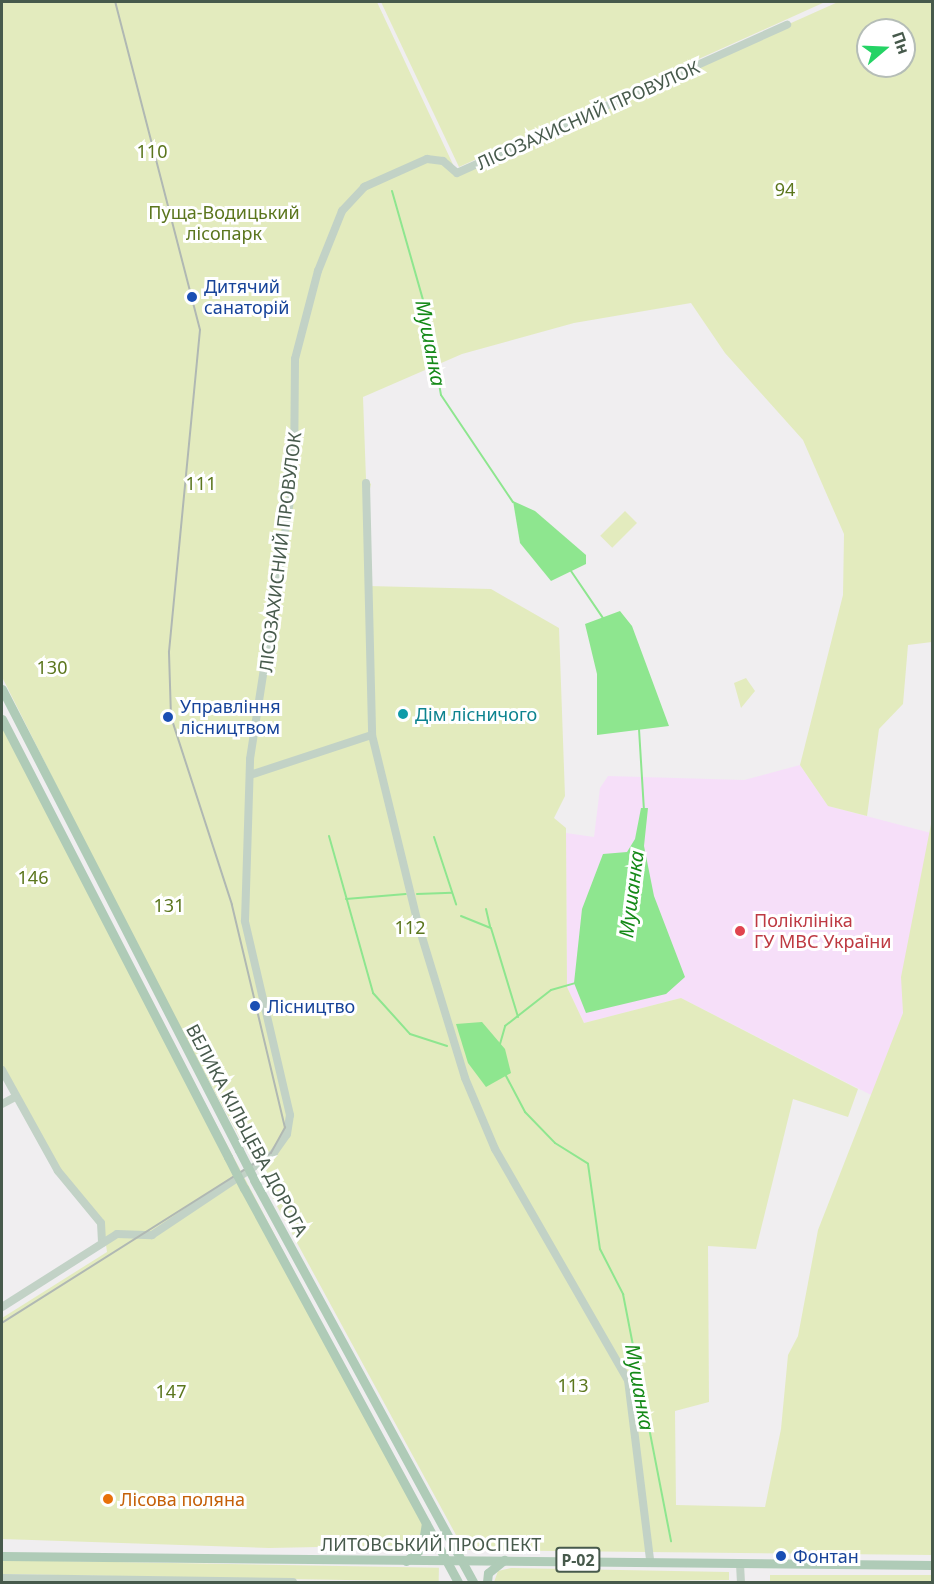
<!DOCTYPE html>
<meta charset="utf-8">
<style>
body{margin:0}
#map{position:relative;width:934px;height:1584px;overflow:hidden;background:#f0eef0;font-family:"Noto Sans",sans-serif}
div>[style]{position:absolute}
[style*='--x']{left:calc(var(--x)*1px);top:calc(var(--y)*1px);width:calc(var(--w)*1px);rotate:calc(var(--a)*1deg)}
.medical>*{inset:0;background:#f6dff9}
.green>*{inset:0;background:#e3ebbe;transform-origin:0 0}
.water>*{inset:0;background:#8ee68f}
.stream>*{height:2px;margin:-1px;padding:0 1px;transform-origin:1px;border-radius:1px;background:#8ee68f}
.minor>*{height:8px;margin:-4px;padding:0 4px;transform-origin:4px;border-radius:4px;background:#c2d2c6}
.major>*{height:9px;margin:-4.5px;padding:0 4.5px;transform-origin:4.5px;border-radius:4.5px;background:#afcbb7}
.tram>*{height:1.5px;margin:-0.75px;padding:0 0.75px;transform-origin:0.75px;border-radius:0.75px;background:#b0b8b3}
.major-bridge>*{height:9px;margin:-4.5px;padding:0 4.5px;transform-origin:4.5px;border-radius:4.5px;background:#afcbb7}
.dots>*{width:16px;height:16px;translate:-50% -50%;box-sizing:border-box;border:3px solid #fff;border-radius:50%}
span{translate:-50% -50%;white-space:nowrap;text-align:center;line-height:1.15;-webkit-text-stroke:6px #fff;paint-order:stroke}
.shield-label span{padding:2px 4px;background:#fff;border:2px solid;border-radius:4px;-webkit-text-stroke-width:0}
.shield-label{font-size:16px;color:#475a4c;font-weight:700}
.street-label{font-size:18px;color:#475a4c}
.park-label{font-size:18px;color:#5b761d}
.transit-label{font-size:18px;color:#164399}
.left{translate:0 -50%;text-align:left}
.culture-label{font-size:18px;color:#0d838f}
.health-label{font-size:18px;color:#be3a42}
.food-label{font-size:18px;color:#c56008}
.water-label{font-size:20px;color:#148917;font-style:italic}
.frame{position:absolute;inset:0;border:3px solid #475a4c;pointer-events:none}
.north{position:absolute;left:856px;top:18px;width:60px;height:60px;box-sizing:border-box;background:#fff;border:2px solid #b5bdb7;border-radius:50%;rotate:71deg;font-size:16px;font-weight:700;line-height:24px;text-align:center;color:#475a4c}
.north::after{content:'';display:block;margin:auto;width:21px;height:27px;background:#25d365;clip-path:polygon(50% 0,100% 100%,50% 72%,0 100%)}
</style>
<div id="map">
<div class="medical">
<div style="clip-path:polygon(800px 765px,828px 806px,931px 833px,902px 976px,903px 1013px,873px 1096px,681px 998px,584px 1023px,567px 987px,566px 833px,594px 837px,600px 788px,608px 776px,744px 780px)"></div>
</div>
<div class="green">
<div style="clip-path:polygon(evenodd,2px 2px,377px 2px,457px 173px,838px 2px,932px 2px,932px 642px,908px 645px,903px 704px,879px 729px,867px 816px,828px 806px,800px 765px,843px 595px,844px 534px,803px 440px,725px 353px,691px 303px,574px 323px,462px 354px,363px 397px,366px 479px,371px 484px,366px 507px,368px 586px,491px 589px,559px 628px,565px 796px,554px 818px,566px 828px,567px 987px,584px 1023px,681px 998px,858px 1089px,848px 1117px,793px 1099px,756px 1249px,708px 1246px,709px 1402px,675px 1411px,676px 1505px,765px 1507px,781px 1429px,788px 1355px,798px 1336px,818px 1230px,903px 1013px,901px 977px,932px 819px,932px 1555px,469px 1550px,456px 1535px,154px 980px,2px 677px,2px 2px,868px 30px,904px 30px,904px 66px,868px 66px,868px 30px)"></div>
<div style="clip-path:polygon(381px 2px,825px 2px,459px 167px)"></div>
<div style="left:625px;top:511px;width:17px;height:35px;rotate:45deg"></div>
<div style="clip-path:polygon(746px 678px,755px 691px,741px 708px,734px 683px)"></div>
<div style="clip-path:polygon(2px 719px,426px 1521px,418px 1545px,269px 1548px,2px 1539px,2px 1318px,107px 1252px,104px 1230px,72px 1189px,2px 1070px)"></div>
<div style="left:2px;top:1560px;width:437px;height:14px;rotate:1deg"></div>
<div style="clip-path:polygon(511px 1568px,729px 1572px,729px 1580px,494px 1582px,498px 1571px)"></div>
<div style="left:770px;top:1575px;width:162px;height:7px"></div>
</div>
<div class="water">
<div style="clip-path:polygon(513px 501px,535px 511px,586px 555px,586px 564px,551px 581px,520px 543px)"></div>
<div style="clip-path:polygon(620px 611px,632px 626px,669px 726px,597px 735px,597px 674px,585px 624px)"></div>
<div style="clip-path:polygon(641px 808px,648px 808px,644px 846px,654px 896px,685px 977px,666px 994px,586px 1013px,574px 983px,582px 909px,603px 854px,627px 852px,635px 839px)"></div>
<div style="clip-path:polygon(482px 1022px,505px 1049px,511px 1073px,486px 1087px,468px 1063px,456px 1024px)"></div>
</div>
<div class="stream">
<div style="--x:392;--y:191;--w:128;--a:74.1"></div>
<div style="--x:427;--y:314;--w:82;--a:80.2"></div>
<div style="--x:441;--y:395;--w:129;--a:56.1"></div>
<div style="--x:571;--y:571;--w:57;--a:55.8"></div>
<div style="--x:639;--y:729;--w:81;--a:86.5"></div>
<div style="--x:329;--y:836;--w:163;--a:74.3"></div>
<div style="--x:373;--y:993;--w:55;--a:47.9"></div>
<div style="--x:410;--y:1034;--w:39;--a:18"></div>
<div style="--x:434;--y:837;--w:71;--a:71.8"></div>
<div style="--x:417;--y:894;--w:35;--a:-2"></div>
<div style="--x:346;--y:899;--w:60;--a:-4.8"></div>
<div style="--x:486;--y:909;--w:18;--a:77"></div>
<div style="--x:461;--y:916;--w:32;--a:22"></div>
<div style="--x:491;--y:928;--w:93;--a:73.1"></div>
<div style="--x:500;--y:1044;--w:19;--a:-74"></div>
<div style="--x:505;--y:1026;--w:58;--a:-38"></div>
<div style="--x:551;--y:990;--w:25;--a:-16"></div>
<div style="--x:505;--y:1074;--w:43;--a:62.2"></div>
<div style="--x:525;--y:1112;--w:43;--a:45.9"></div>
<div style="--x:555;--y:1143;--w:39;--a:32"></div>
<div style="--x:588;--y:1164;--w:86;--a:82"></div>
<div style="--x:600;--y:1249;--w:51;--a:62.9"></div>
<div style="--x:623;--y:1294;--w:252;--a:79"></div>
</div>
<div class="minor">
<div style="--x:366;--y:483;--w:252;--a:88.6"></div>
<div style="--x:372;--y:735;--w:195;--a:76.3"></div>
<div style="--x:418;--y:924;--w:161;--a:73"></div>
<div style="--x:465;--y:1078;--w:77;--a:67.1"></div>
<div style="--x:495;--y:1149;--w:267;--a:60.1"></div>
<div style="--x:628;--y:1380;--w:181;--a:83"></div>
<div style="--x:250;--y:775;--w:128;--a:-18.2"></div>
<div style="--x:2;--y:1070;--w:115;--a:61"></div>
<div style="--x:58;--y:1171;--w:67;--a:50.4"></div>
<div style="--x:101;--y:1223;--w:20;--a:87"></div>
<div style="--x:2;--y:1104;--w:15;--a:-28"></div>
<div style="--x:2;--y:1307;--w:136;--a:-32.4"></div>
<div style="--x:117;--y:1234;--w:35;--a:2"></div>
<div style="--x:152;--y:1235;--w:146;--a:-33.8"></div>
<div style="--x:273;--y:1154;--w:24;--a:-55"></div>
<div style="--x:287;--y:1134;--w:19;--a:-81"></div>
<div style="--x:290;--y:1115;--w:199;--a:-103.1"></div>
<div style="--x:245;--y:921;--w:162;--a:-88.2"></div>
<div style="--x:250;--y:759;--w:287;--a:-81.2"></div>
<div style="--x:294;--y:475;--w:116;--a:-89.5"></div>
<div style="--x:295;--y:359;--w:91;--a:-75.4"></div>
<div style="--x:318;--y:271;--w:65;--a:-68.2"></div>
<div style="--x:342;--y:211;--w:33;--a:-47"></div>
<div style="--x:364;--y:187;--w:69;--a:-24"></div>
<div style="--x:427;--y:159;--w:16;--a:7"></div>
<div style="--x:443;--y:161;--w:18;--a:41"></div>
<div style="--x:457;--y:173;--w:362;--a:-24.2"></div>
<div style="--x:740;--y:1564;--w:18;--a:87"></div>
<div style="--x:2;--y:1578;--w:291;--a:0.8"></div>
</div>
<div class="major">
<div style="--x:2;--y:689;--w:518;--a:62.79"></div>
<div style="--x:2;--y:719;--w:493;--a:62.7"></div>
<div style="--x:254;--y:1180;--w:458;--a:61.4"></div>
<div style="--x:244;--y:1188;--w:448;--a:61.5"></div>
<div style="--x:2;--y:1556;--w:930;--a:0.55"></div>
<div style="--x:406;--y:1561;--w:21;--a:-39"></div>
<div style="--x:422;--y:1548;--w:25;--a:-81"></div>
<div style="--x:487;--y:1582;--w:9;--a:-84"></div>
<div style="--x:488;--y:1573;--w:21;--a:-39"></div>
</div>
<div class="tram">
<div style="--x:2;--y:1323;--w:318;--a:-32.3"></div>
<div style="--x:271;--y:1153;--w:29;--a:-61"></div>
<div style="--x:285;--y:1128;--w:229;--a:-103.4"></div>
<div style="--x:232;--y:905;--w:198;--a:-108"></div>
<div style="--x:171;--y:717;--w:65;--a:-91.8"></div>
<div style="--x:169;--y:652;--w:323;--a:-84.5"></div>
<div style="--x:200;--y:330;--w:339;--a:-104.5"></div>
</div>
<div class="major-bridge">
<div style="--x:239;--y:1150;--w:34;--a:63"></div>
<div style="--x:228;--y:1157;--w:35;--a:63"></div>
</div>
<div class="dots">
<div style="left:192px;top:297px;background:#1a4fb4"></div>
<div style="left:403px;top:714px;background:#0f9aa8"></div>
<div style="left:168px;top:717px;background:#1a4fb4"></div>
<div style="left:740px;top:931px;background:#e0444e"></div>
<div style="left:255px;top:1006px;background:#1a4fb4"></div>
<div style="left:108px;top:1499px;background:#e8710a"></div>
<div style="left:781px;top:1556px;background:#1a4fb4"></div>
</div>
<div class="shield-label">
<span style="left:578px;top:1560px">Р-02</span>
</div>
<div class="street-label">
<span style="left:588px;top:115px;rotate:-24deg">ЛІСОЗАХИСНИЙ ПРОВУЛОК</span>
<span style="left:280px;top:552px;rotate:-83deg">ЛІСОЗАХИСНИЙ ПРОВУЛОК</span>
<span style="left:247px;top:1130px;rotate:62deg">ВЕЛИКА КІЛЬЦЕВА ДОРОГА</span>
<span style="left:431px;top:1544px">ЛИТОВСЬКИЙ ПРОСПЕКТ</span>
</div>
<div class="park-label">
<span style="left:152px;top:151px">110</span>
<span style="left:785px;top:189px">94</span>
<span style="left:224px;top:223px">Пуща-Водицький<br>лісопарк</span>
<span style="left:201px;top:483px">111</span>
<span style="left:52px;top:667px">130</span>
<span style="left:33px;top:877px">146</span>
<span style="left:169px;top:905px">131</span>
<span style="left:410px;top:927px">112</span>
<span style="left:573px;top:1385px">113</span>
<span style="left:171px;top:1391px">147</span>
</div>
<div class="transit-label">
<span class="left" style="left:204px;top:297px">Дитячий<br>санаторій</span>
<span class="left" style="left:180px;top:717px">Управління<br>лісництвом</span>
<span class="left" style="left:267px;top:1006px">Лісництво</span>
<span class="left" style="left:793px;top:1556px">Фонтан</span>
</div>
<div class="culture-label">
<span class="left" style="left:415px;top:714px">Дім лісничого</span>
</div>
<div class="health-label">
<span class="left" style="left:754px;top:931px">Поліклініка<br>ГУ МВС України</span>
</div>
<div class="food-label">
<span class="left" style="left:120px;top:1499px">Лісова поляна</span>
</div>
<div class="water-label">
<span style="left:431px;top:343px;rotate:79deg">Мушанка</span>
<span style="left:631px;top:894px;rotate:-83deg">Мушанка</span>
<span style="left:640px;top:1387px;rotate:80deg">Мушанка</span>
</div>
<div class="frame"></div>
<div class="north">Пн</div>
</div>
